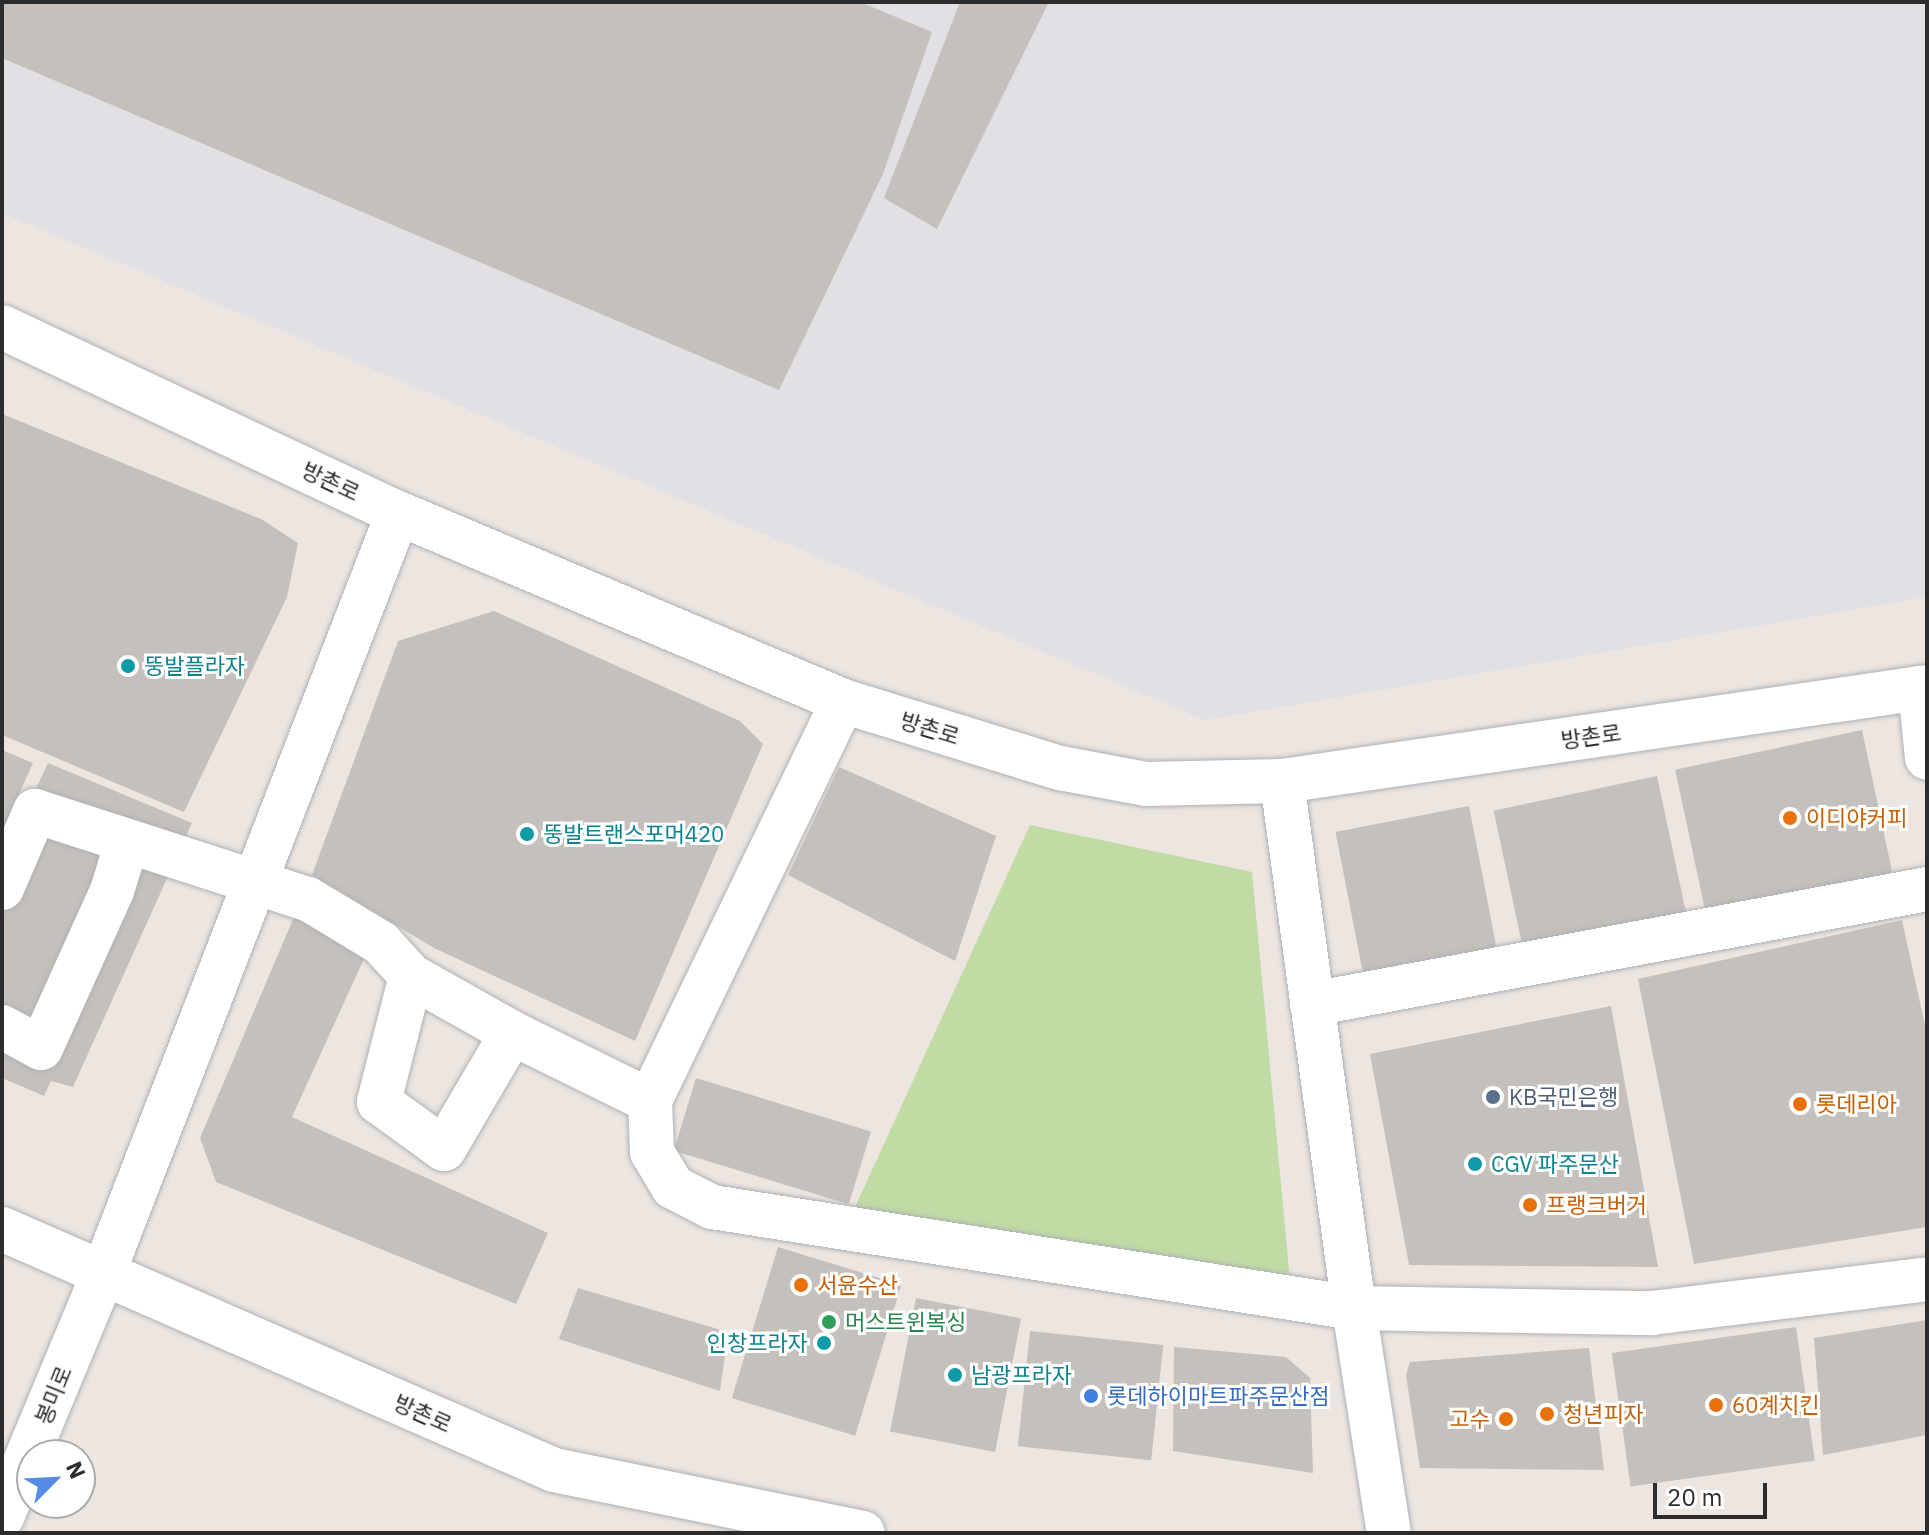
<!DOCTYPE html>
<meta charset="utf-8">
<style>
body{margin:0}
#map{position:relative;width:1929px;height:1535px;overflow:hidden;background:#ece5e0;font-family:"IBM Plex Sans","Noto Sans KR",sans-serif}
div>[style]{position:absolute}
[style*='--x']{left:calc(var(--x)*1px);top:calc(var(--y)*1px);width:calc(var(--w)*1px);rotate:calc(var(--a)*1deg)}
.industrial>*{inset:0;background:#e0e0e5}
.green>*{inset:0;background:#c1dba4}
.building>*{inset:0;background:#c5c0bb;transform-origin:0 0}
.roads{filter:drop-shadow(0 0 2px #adb1b6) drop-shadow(0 0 2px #adb1b6)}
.minor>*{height:44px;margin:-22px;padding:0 22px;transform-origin:22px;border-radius:22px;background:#fff}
.dots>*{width:22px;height:22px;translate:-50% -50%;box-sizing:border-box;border:4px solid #fff;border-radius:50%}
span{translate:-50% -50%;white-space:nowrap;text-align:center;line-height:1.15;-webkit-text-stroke:6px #fff;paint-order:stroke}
.street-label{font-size:22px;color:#2c2c2c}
.culture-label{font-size:22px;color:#0d838f}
.left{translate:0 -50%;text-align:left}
.right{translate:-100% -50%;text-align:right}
.food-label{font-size:22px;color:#c56008}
.service-label{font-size:22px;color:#4e5e75}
.leisure-label{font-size:22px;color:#27864d}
.shop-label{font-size:22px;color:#366cbe}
.frame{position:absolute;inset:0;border:4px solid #2c2c2c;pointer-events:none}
.north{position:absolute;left:16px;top:1439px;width:80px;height:80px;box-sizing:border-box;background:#fff;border:2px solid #ababab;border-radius:50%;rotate:66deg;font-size:22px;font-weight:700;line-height:32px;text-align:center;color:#2c2c2c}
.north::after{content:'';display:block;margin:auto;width:28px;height:36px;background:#558be4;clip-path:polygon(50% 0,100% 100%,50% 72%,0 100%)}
.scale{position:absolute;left:1653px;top:1483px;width:114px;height:36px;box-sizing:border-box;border:4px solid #2c2c2c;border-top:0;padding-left:10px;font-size:24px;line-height:28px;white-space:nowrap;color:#2c2c2c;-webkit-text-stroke:6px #fff;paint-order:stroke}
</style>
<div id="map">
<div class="industrial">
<div style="clip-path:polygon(2px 2px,1927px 2px,1927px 597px,1205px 720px,2px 213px)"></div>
</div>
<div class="green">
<div style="clip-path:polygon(1030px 825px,1252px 872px,1290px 1281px,851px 1216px)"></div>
</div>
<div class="building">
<div style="clip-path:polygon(2px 2px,860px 2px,932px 32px,883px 174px,779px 390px,2px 58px)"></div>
<div style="clip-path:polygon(960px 2px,1049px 2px,937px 229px,884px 198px)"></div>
<div style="clip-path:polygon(2px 414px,261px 519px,298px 543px,287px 597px,184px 812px,2px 735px)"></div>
<div style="clip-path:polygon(494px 611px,740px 721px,763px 744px,635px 1041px,434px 948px,312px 875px,398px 641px)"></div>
<div style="left:1862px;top:730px;width:146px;height:191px;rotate:78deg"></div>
<div style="clip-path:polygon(2px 750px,33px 763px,2px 832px)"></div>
<div style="clip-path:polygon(48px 763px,192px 823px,73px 1087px,51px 1081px,44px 1096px,2px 1078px,2px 861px)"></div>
<div style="clip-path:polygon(839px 767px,996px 836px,955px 961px,788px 875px)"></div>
<div style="left:1657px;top:776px;width:140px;height:167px;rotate:78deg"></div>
<div style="left:1469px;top:806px;width:145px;height:136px;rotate:79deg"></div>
<div style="clip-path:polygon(294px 917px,367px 952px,292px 1117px,548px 1233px,516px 1304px,216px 1182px,200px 1138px)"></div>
<div style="clip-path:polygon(1902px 920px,1927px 1035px,1927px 1227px,1694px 1264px,1638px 979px)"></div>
<div style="clip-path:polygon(1611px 1006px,1658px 1267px,1409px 1265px,1370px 1054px)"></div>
<div style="left:696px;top:1078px;width:183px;height:76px;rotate:17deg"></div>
<div style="left:778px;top:1247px;width:129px;height:158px;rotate:17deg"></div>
<div style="clip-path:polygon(578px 1288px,728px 1332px,720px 1391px,559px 1339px)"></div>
<div style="left:916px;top:1298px;width:107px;height:136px;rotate:11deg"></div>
<div style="clip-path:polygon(1927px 1320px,1927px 1435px,1823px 1455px,1814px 1338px)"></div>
<div style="left:1796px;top:1327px;width:135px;height:186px;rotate:82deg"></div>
<div style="left:1030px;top:1331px;width:134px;height:116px;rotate:6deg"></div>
<div style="clip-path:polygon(1174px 1347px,1286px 1357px,1310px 1378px,1313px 1473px,1173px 1451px)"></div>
<div style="clip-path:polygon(1589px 1348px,1604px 1470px,1420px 1468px,1406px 1375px,1410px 1362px)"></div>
</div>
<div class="roads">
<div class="minor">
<div style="--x:2;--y:327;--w:438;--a:25.2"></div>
<div style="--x:398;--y:513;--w:483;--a:22.9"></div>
<div style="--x:843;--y:701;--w:227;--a:17.2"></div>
<div style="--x:1060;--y:768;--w:87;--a:10.5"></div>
<div style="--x:1146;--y:784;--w:136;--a:-1.3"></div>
<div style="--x:1282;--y:781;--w:652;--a:-8.29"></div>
<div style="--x:1920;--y:688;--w:70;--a:84.3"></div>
<div style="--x:843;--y:701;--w:444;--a:115.8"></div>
<div style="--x:650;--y:1101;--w:51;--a:87.8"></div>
<div style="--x:652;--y:1152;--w:41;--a:59"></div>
<div style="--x:673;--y:1187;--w:44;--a:27.1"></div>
<div style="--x:712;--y:1207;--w:650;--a:8.94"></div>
<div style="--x:1354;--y:1308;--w:228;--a:81.2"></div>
<div style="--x:1282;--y:781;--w:532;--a:82.22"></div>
<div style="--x:1354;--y:1308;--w:298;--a:1"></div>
<div style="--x:1652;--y:1313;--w:277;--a:-7"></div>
<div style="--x:2;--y:888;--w:84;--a:-66.8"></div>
<div style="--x:35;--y:811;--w:287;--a:17.9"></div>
<div style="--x:308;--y:899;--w:85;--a:31.1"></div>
<div style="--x:381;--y:943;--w:45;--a:47.7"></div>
<div style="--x:411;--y:976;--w:130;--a:104.3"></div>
<div style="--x:379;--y:1102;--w:80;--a:35.9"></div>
<div style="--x:444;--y:1149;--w:134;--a:-59.6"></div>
<div style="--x:512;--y:1033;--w:154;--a:26.2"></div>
<div style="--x:411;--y:976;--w:116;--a:29.4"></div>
<div style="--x:1312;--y:1004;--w:626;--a:-10.59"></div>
<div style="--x:2;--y:1027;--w:44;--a:28.3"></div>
<div style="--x:41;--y:1048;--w:172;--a:-65.7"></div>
<div style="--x:112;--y:891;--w:51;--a:-73"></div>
<div style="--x:2;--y:1229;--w:602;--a:23.59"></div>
<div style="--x:554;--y:1470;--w:315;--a:11.5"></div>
<div style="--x:2;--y:1517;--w:263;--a:-67.4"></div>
<div style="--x:103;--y:1274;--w:816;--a:-68.81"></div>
</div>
</div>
<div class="dots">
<div style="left:128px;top:666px;background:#0f9aa8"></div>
<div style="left:1790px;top:818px;background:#e8710a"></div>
<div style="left:527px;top:834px;background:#0f9aa8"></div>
<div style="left:1493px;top:1097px;background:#5c6f8a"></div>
<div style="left:1800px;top:1104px;background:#e8710a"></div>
<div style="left:1475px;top:1164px;background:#0f9aa8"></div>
<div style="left:1530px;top:1205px;background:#e8710a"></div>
<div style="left:801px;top:1285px;background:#e8710a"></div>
<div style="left:829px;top:1322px;background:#2e9e5b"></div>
<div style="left:824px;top:1343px;background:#0f9aa8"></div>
<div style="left:955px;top:1375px;background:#0f9aa8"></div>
<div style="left:1091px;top:1396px;background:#3f7fe0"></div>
<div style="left:1716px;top:1405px;background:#e8710a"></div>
<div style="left:1547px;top:1414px;background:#e8710a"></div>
<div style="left:1506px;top:1419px;background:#e8710a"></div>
</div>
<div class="street-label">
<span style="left:331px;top:481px;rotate:25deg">방촌로</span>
<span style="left:930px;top:728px;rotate:17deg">방촌로</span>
<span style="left:1591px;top:736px;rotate:-8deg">방촌로</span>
<span style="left:53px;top:1395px;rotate:-68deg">봉미로</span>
<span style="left:423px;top:1413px;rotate:24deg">방촌로</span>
</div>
<div class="culture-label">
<span class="left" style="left:144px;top:666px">뚱발플라자</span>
<span class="left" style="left:543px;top:834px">뚱발트랜스포머420</span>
<span class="left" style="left:1491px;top:1164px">CGV 파주문산</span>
<span class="right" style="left:808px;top:1343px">인창프라자</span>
<span class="left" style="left:971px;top:1375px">남광프라자</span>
</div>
<div class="food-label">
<span class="left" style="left:1806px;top:818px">이디야커피</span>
<span class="left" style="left:1816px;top:1104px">롯데리아</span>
<span class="left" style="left:1546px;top:1205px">프랭크버거</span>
<span class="left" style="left:817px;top:1285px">서윤수산</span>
<span class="left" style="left:1732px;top:1405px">60계치킨</span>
<span class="left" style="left:1563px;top:1414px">청년피자</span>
<span class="right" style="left:1490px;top:1419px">고수</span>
</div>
<div class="service-label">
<span class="left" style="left:1509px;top:1097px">KB국민은행</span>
</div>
<div class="leisure-label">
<span class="left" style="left:845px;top:1322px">머스트윈복싱</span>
</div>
<div class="shop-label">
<span class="left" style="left:1107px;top:1396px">롯데하이마트파주문산점</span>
</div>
<div class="frame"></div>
<div class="north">N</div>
<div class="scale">20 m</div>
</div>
